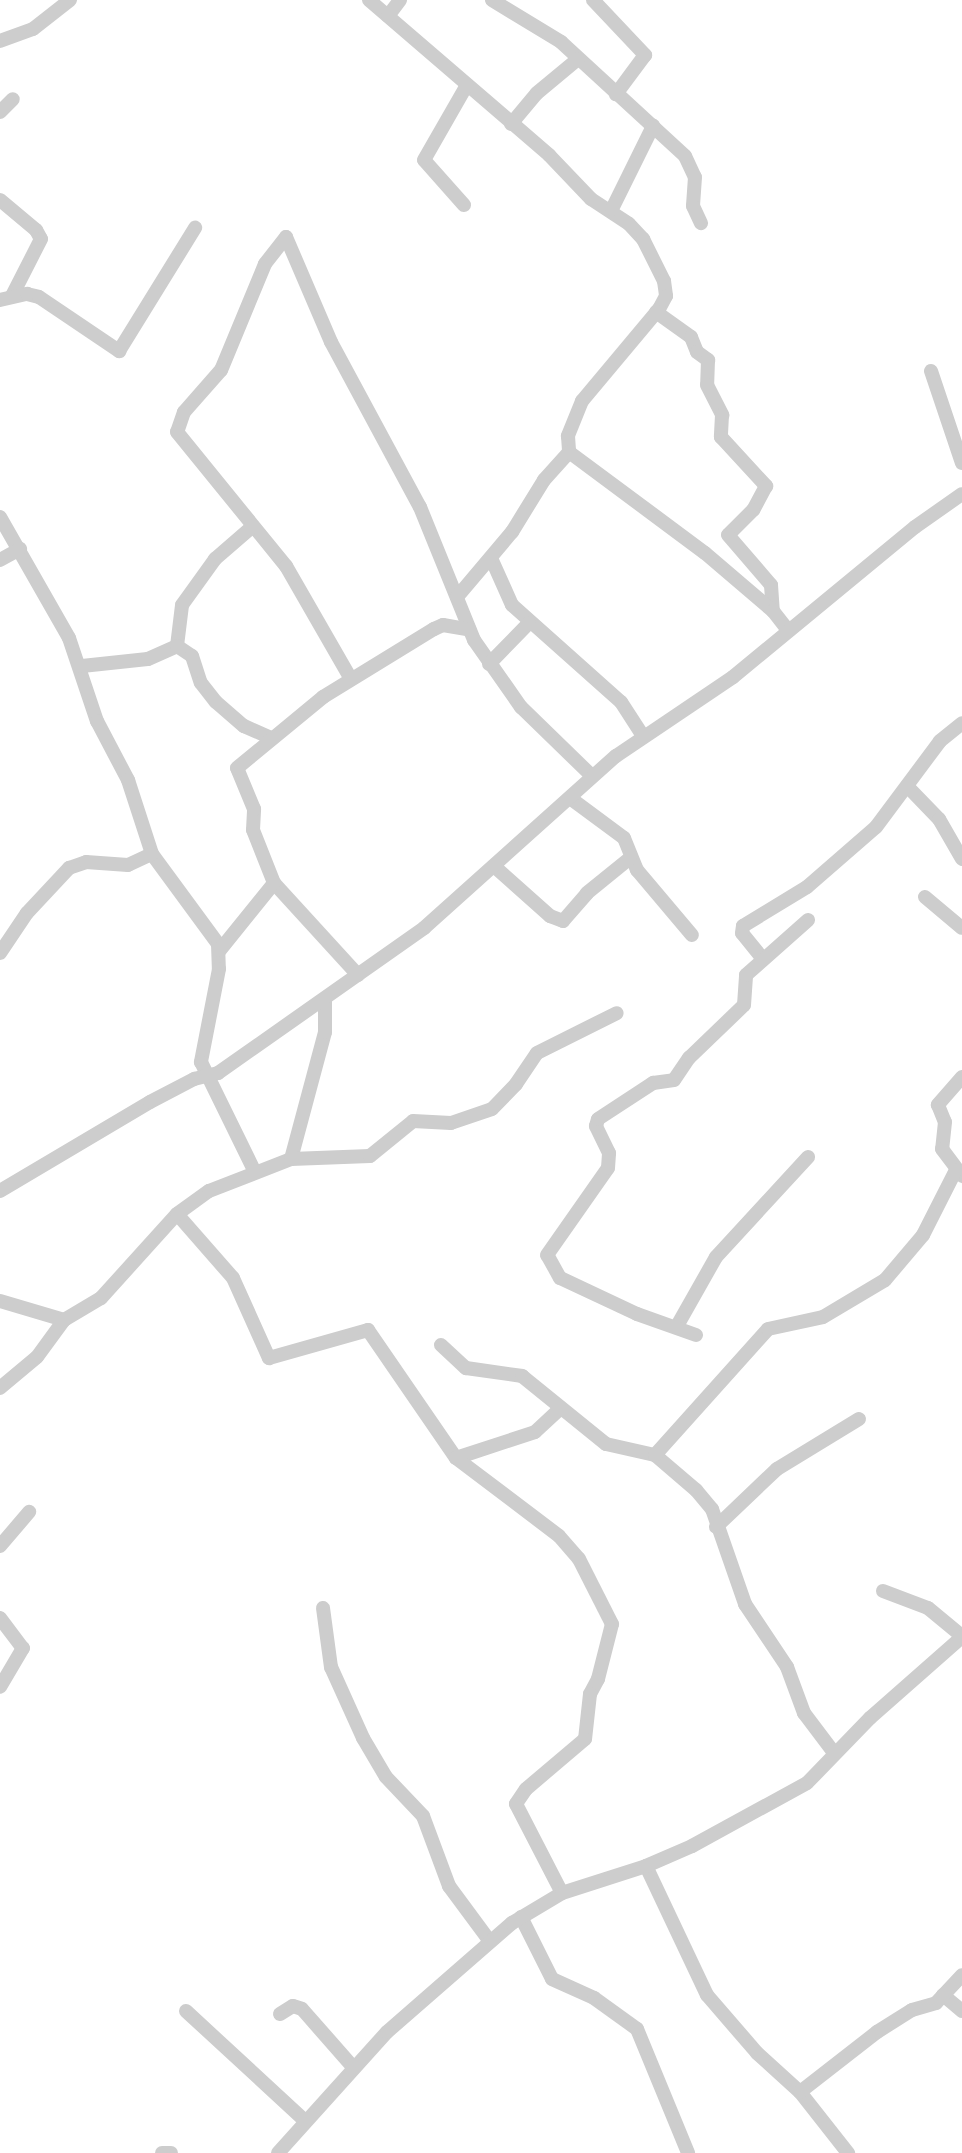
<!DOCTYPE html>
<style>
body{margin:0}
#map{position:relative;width:962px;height:2153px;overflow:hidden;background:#fff;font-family:Helvetica,sans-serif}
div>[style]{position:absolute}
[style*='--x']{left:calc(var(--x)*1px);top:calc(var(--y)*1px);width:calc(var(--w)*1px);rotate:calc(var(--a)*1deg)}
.minor>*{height:14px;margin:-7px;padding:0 7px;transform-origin:7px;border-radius:7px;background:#cdcdcd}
span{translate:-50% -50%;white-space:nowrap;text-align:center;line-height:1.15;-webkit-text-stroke:7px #fff;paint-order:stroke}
</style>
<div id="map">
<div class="minor">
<div style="--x:369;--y:0;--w:238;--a:40.7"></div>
<div style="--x:549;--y:155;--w:61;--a:46.3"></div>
<div style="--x:591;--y:199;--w:45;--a:33.3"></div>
<div style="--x:629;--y:224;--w:21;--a:47"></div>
<div style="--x:643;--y:239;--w:47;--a:63.4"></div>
<div style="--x:664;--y:281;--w:15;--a:82"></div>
<div style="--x:666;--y:296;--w:15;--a:118"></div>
<div style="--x:659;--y:309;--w:120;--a:129.9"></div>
<div style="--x:582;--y:401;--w:38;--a:112"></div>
<div style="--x:568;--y:436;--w:16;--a:86"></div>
<div style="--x:492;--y:0;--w:81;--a:31.3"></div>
<div style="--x:561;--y:42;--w:168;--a:42.6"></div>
<div style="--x:685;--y:156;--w:23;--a:65"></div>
<div style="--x:695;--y:177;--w:29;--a:94"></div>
<div style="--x:693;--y:206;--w:19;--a:65"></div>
<div style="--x:593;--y:0;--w:76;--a:46.6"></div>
<div style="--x:645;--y:55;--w:49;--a:126.6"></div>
<div style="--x:388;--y:16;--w:20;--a:-53"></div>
<div style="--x:0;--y:41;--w:35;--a:-20"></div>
<div style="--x:33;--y:29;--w:47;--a:-38.1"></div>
<div style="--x:0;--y:112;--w:18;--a:-45"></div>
<div style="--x:511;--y:124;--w:40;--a:-50"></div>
<div style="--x:537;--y:93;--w:53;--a:-39.7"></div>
<div style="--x:0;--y:200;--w:47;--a:39.8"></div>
<div style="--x:36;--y:230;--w:10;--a:61"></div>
<div style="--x:41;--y:239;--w:64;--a:117"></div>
<div style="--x:464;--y:205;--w:60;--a:-131.6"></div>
<div style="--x:424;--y:160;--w:86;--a:-60.2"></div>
<div style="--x:612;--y:209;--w:93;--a:-63.7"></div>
<div style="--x:286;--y:237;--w:114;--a:66.8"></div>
<div style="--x:331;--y:342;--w:187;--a:61.7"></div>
<div style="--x:420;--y:507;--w:144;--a:67.9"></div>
<div style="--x:474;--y:640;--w:82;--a:55"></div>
<div style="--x:521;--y:707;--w:99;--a:44.2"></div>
<div style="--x:286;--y:237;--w:34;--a:128"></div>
<div style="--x:265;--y:264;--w:115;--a:112.5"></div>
<div style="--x:221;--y:370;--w:56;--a:131.4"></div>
<div style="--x:184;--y:412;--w:21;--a:109"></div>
<div style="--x:177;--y:432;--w:173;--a:50.9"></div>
<div style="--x:286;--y:566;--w:130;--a:60.1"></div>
<div style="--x:0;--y:300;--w:28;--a:-13"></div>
<div style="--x:27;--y:294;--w:12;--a:14"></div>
<div style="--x:39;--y:297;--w:97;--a:34"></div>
<div style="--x:119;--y:351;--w:145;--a:-58.3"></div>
<div style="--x:656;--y:312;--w:43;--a:35.5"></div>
<div style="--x:691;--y:337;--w:16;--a:68"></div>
<div style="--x:697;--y:352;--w:14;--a:36"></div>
<div style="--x:708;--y:360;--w:25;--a:92"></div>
<div style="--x:707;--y:385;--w:34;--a:63"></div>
<div style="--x:722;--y:415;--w:22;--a:93"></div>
<div style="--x:721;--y:437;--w:67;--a:47.4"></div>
<div style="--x:766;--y:486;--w:27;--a:118"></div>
<div style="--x:753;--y:510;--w:35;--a:135"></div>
<div style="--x:728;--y:535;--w:66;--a:49.3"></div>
<div style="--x:771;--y:585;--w:26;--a:86"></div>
<div style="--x:931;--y:371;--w:97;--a:71.4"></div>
<div style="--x:0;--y:517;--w:139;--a:60.3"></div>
<div style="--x:69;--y:638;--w:88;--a:71.4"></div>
<div style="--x:97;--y:721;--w:67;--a:62.3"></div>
<div style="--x:128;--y:780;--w:78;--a:72"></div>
<div style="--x:152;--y:854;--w:112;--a:53.7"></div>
<div style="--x:218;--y:944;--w:25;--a:88"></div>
<div style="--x:219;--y:969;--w:95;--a:101"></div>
<div style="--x:201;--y:1062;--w:123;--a:63.9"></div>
<div style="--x:491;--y:558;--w:51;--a:65.9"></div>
<div style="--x:512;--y:605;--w:146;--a:41.7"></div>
<div style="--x:621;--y:702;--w:40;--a:57.1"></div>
<div style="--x:0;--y:560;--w:23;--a:-29"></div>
<div style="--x:457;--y:597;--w:85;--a:-49.8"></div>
<div style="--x:512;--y:532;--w:61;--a:-58.4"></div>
<div style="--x:544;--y:480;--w:38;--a:-48"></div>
<div style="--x:569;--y:452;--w:169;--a:36.6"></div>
<div style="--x:705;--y:553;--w:89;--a:40.5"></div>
<div style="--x:773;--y:611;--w:24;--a:52"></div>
<div style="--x:177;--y:646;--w:41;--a:-83"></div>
<div style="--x:182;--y:605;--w:57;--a:-54.3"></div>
<div style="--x:215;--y:559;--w:50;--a:-41"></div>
<div style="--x:489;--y:664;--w:57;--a:-45.7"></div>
<div style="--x:82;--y:666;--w:66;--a:-6.1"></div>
<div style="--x:148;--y:659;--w:32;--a:-24"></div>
<div style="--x:177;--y:646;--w:18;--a:34"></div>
<div style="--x:192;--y:656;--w:28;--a:72"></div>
<div style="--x:201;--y:683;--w:24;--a:52"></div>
<div style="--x:216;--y:702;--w:37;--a:41"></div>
<div style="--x:244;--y:726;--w:30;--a:24"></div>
<div style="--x:907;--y:786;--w:46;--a:45.9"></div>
<div style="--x:939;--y:819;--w:46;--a:60.1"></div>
<div style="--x:570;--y:798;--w:67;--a:36.5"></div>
<div style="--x:624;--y:838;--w:35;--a:68"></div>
<div style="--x:637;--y:870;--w:85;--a:49.8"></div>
<div style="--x:495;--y:867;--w:74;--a:41.7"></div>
<div style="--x:550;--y:916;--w:14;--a:21"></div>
<div style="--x:563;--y:921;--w:37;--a:-49"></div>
<div style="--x:587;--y:893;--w:55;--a:-39.1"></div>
<div style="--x:925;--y:897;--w:48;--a:40"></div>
<div style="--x:220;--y:950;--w:86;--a:-51.1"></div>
<div style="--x:0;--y:953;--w:48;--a:-56"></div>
<div style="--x:27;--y:913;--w:62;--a:-47"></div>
<div style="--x:69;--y:868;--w:18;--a:-19"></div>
<div style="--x:86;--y:862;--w:42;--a:4.1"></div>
<div style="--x:128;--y:865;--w:26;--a:-25"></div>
<div style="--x:763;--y:959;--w:33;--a:-129"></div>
<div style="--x:742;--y:933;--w:7;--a:-82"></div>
<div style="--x:743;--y:926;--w:75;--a:-31.4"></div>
<div style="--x:807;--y:887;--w:91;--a:-41"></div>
<div style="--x:876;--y:827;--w:107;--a:-53.3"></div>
<div style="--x:940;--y:741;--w:28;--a:-39"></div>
<div style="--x:358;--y:975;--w:125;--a:-132.4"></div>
<div style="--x:274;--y:883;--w:57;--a:-111.6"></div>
<div style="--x:253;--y:830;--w:21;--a:-87"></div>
<div style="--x:254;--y:809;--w:44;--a:-112.5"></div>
<div style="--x:237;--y:768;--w:112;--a:-39.5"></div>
<div style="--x:323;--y:697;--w:130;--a:-31.5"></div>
<div style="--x:434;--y:629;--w:10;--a:-24"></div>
<div style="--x:443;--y:625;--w:27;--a:10"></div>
<div style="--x:962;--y:1077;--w:37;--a:131"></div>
<div style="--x:938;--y:1105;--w:18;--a:68"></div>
<div style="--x:945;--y:1122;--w:27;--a:96"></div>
<div style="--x:942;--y:1149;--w:34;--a:53"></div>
<div style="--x:291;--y:1159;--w:131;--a:-75"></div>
<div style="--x:325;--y:1032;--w:33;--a:-90"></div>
<div style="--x:0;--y:1191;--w:174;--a:-30.7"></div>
<div style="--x:150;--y:1102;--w:50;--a:-27.6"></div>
<div style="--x:194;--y:1079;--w:25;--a:-14"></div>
<div style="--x:218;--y:1073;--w:252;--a:-35.1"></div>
<div style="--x:424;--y:928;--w:258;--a:-41.9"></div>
<div style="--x:616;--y:756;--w:141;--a:-34"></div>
<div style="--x:733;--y:677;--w:236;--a:-39.5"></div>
<div style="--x:915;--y:527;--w:57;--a:-35.1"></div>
<div style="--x:177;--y:1214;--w:85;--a:48.8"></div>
<div style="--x:233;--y:1278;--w:88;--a:65.8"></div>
<div style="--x:269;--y:1358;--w:103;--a:-15.8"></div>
<div style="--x:368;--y:1330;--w:155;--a:55.5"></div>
<div style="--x:456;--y:1458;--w:83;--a:-18.2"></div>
<div style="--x:535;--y:1432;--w:34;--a:-43"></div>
<div style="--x:0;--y:1301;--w:67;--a:16.5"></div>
<div style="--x:64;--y:1320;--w:43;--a:-30.7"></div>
<div style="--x:101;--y:1298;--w:113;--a:-47.9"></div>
<div style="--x:177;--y:1214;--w:39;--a:-36"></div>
<div style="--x:209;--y:1191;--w:88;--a:-21.3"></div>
<div style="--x:291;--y:1159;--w:79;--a:-2.2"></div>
<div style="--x:370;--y:1156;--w:55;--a:-39.1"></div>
<div style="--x:413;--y:1121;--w:38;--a:3"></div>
<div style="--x:451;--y:1123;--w:43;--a:-18.9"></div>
<div style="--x:492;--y:1109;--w:35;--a:-46"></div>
<div style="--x:516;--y:1084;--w:37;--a:-56"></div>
<div style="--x:537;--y:1053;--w:89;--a:-26.6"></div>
<div style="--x:677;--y:1326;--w:79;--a:-60.5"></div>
<div style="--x:716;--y:1257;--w:136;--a:-47.4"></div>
<div style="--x:696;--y:1335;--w:63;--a:-160.4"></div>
<div style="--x:637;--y:1314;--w:85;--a:-154.9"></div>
<div style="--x:560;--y:1278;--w:26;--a:-119"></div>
<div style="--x:547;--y:1255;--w:106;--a:-55"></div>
<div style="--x:608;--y:1168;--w:15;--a:-86"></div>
<div style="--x:609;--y:1153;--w:30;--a:-116"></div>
<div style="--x:596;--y:1126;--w:7;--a:-74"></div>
<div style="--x:598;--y:1119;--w:66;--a:-33.2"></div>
<div style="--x:653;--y:1083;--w:21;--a:-8"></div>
<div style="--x:674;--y:1080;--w:27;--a:-56"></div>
<div style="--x:689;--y:1058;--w:76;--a:-43.9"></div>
<div style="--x:744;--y:1005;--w:30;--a:-86"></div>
<div style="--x:746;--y:975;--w:83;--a:-41.6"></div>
<div style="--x:441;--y:1345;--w:34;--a:43"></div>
<div style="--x:466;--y:1368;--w:57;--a:8.1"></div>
<div style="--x:522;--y:1376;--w:108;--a:39"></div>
<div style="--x:606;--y:1444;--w:50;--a:12.7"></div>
<div style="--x:655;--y:1455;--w:54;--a:40.5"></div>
<div style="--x:696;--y:1490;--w:25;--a:50"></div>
<div style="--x:712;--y:1509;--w:101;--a:70.8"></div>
<div style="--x:745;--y:1604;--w:76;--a:56.3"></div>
<div style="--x:787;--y:1667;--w:49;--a:69.7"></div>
<div style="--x:804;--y:1713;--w:51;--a:52.9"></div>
<div style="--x:0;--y:1388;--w:48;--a:-40"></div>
<div style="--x:37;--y:1357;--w:46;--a:-53.9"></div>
<div style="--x:655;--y:1455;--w:169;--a:-48.1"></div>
<div style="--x:768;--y:1329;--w:56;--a:-12.3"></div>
<div style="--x:823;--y:1317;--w:72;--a:-30.8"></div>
<div style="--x:885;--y:1280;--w:59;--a:-49.8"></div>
<div style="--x:923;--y:1235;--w:73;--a:-63.1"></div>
<div style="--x:456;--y:1458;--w:129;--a:37.1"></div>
<div style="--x:559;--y:1536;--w:30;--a:49"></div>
<div style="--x:579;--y:1559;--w:73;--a:63.1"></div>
<div style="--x:612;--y:1624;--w:57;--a:104.3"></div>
<div style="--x:598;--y:1679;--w:17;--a:118"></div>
<div style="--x:590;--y:1694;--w:45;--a:96.3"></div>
<div style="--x:585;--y:1739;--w:77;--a:139.7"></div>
<div style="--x:526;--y:1789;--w:18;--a:124"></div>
<div style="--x:516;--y:1804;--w:100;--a:62.7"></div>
<div style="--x:716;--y:1527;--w:84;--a:-43.6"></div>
<div style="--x:777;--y:1469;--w:96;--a:-31.4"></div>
<div style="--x:0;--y:1546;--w:45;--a:-49.5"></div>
<div style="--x:883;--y:1591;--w:48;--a:20.7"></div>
<div style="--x:928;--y:1608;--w:44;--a:39.5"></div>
<div style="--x:323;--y:1608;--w:60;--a:82.3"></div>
<div style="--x:331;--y:1667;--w:78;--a:65.7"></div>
<div style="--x:363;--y:1738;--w:45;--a:59.5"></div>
<div style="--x:386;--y:1777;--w:54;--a:46.5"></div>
<div style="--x:423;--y:1816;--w:75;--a:69.6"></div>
<div style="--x:449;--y:1886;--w:67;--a:53.5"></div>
<div style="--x:0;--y:1618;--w:38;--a:53"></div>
<div style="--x:23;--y:1648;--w:45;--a:120.5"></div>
<div style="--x:646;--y:1866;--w:143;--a:64.7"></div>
<div style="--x:707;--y:1995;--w:77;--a:49.2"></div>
<div style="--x:757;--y:2053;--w:58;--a:42.2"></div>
<div style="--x:800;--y:2092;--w:78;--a:51.8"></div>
<div style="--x:521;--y:1917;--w:69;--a:63.4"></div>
<div style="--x:552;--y:1979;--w:46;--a:24.3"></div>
<div style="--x:594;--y:1998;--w:53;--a:35.8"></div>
<div style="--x:637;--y:2029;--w:134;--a:67.6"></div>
<div style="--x:943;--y:1995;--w:25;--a:40"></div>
<div style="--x:186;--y:2011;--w:162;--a:42.7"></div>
<div style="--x:280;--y:2014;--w:15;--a:-32"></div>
<div style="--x:293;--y:2006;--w:9;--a:18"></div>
<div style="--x:302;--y:2009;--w:77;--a:48.7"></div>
<div style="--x:800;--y:2092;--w:98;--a:-37.9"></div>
<div style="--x:877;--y:2032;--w:41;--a:-32.2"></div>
<div style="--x:912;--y:2010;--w:25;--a:-16"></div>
<div style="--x:936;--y:2003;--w:38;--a:-47"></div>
<div style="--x:162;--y:2153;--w:9;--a:0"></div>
<div style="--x:278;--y:2153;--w:163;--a:-48"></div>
<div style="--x:387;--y:2032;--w:166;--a:-41.1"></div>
<div style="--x:512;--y:1923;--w:58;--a:-31"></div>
<div style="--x:562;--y:1893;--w:88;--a:-17.8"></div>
<div style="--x:646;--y:1866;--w:50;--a:-23.5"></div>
<div style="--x:692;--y:1846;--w:131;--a:-28.7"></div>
<div style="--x:807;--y:1783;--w:91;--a:-45.9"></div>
<div style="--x:870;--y:1718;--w:123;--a:-41.4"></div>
</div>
</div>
